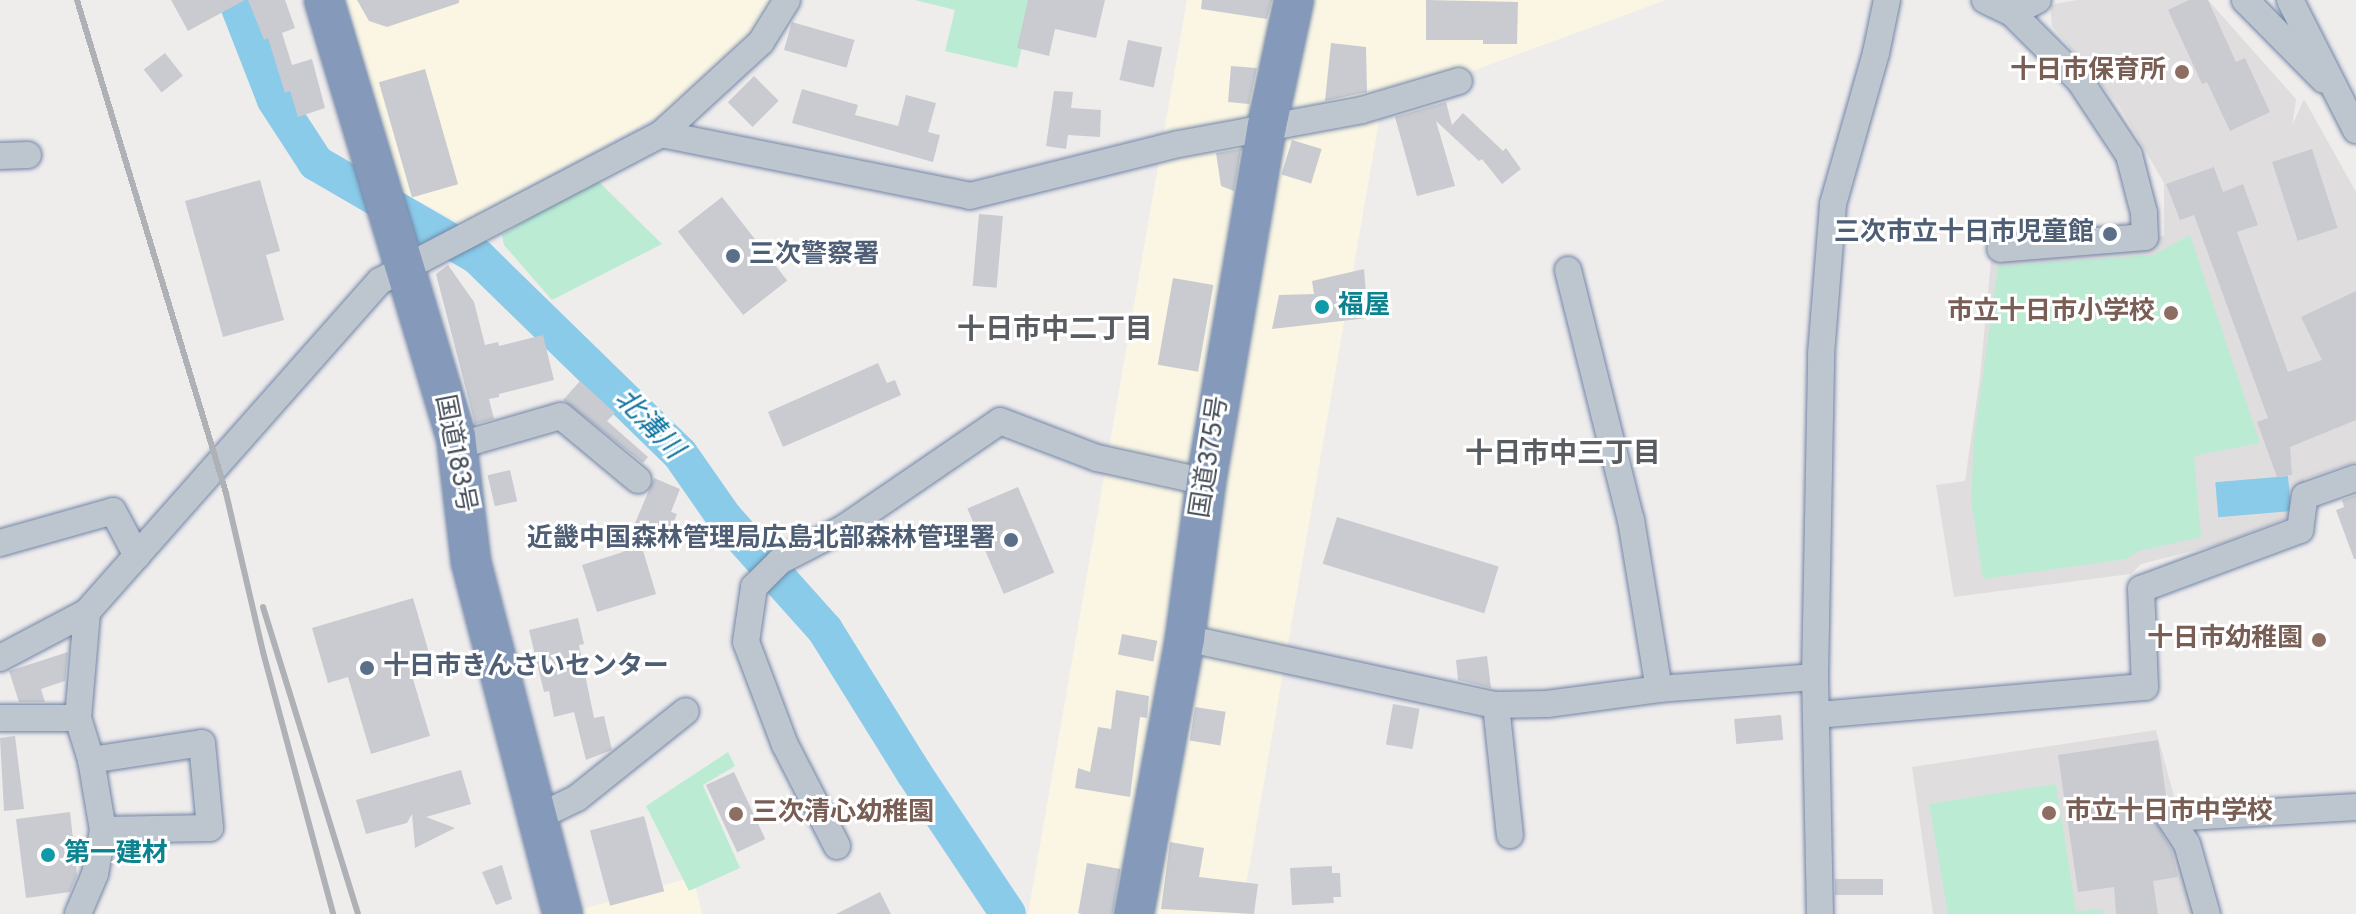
<!DOCTYPE html>
<meta charset="utf-8">
<style>
body{margin:0}
#map{position:relative;width:2356px;height:914px;overflow:hidden;background:#efecec;font-family:Overpass,"Noto Sans JP",sans-serif}
div>[style]{position:absolute}
[style*='--x']{left:calc(var(--x)*1px);top:calc(var(--y)*1px);width:calc(var(--w)*1px);rotate:calc(var(--a)*1deg)}
.commercial>*{inset:0;background:#fbf6e4}
.education>*{inset:0;background:#e0ddde}
.green>*{inset:0;background:#bbecd3}
.water>*{inset:0;background:#89cbe8;transform-origin:0 0}
.river>*{height:36px;margin:-18px;padding:0 18px;transform-origin:18px;border-radius:18px;background:#89cbe8}
.building>*{inset:0;background:#c9cbd1;transform-origin:0 0}
.roads{filter:drop-shadow(0 0 2px #7085a6) drop-shadow(0 0 2px #7085a6)}
.minor>*{height:26px;margin:-13px;padding:0 13px;transform-origin:13px;border-radius:13px;background:#bdc5ce}
.highway>*{height:38px;margin:-19px;padding:0 19px;transform-origin:19px;border-radius:19px;background:#859aba}
.rail>*{height:6px;margin:-3px;padding:0 3px;transform-origin:3px;border-radius:3px;background:#aeb1b6}
.dots>*{width:22px;height:22px;translate:-50% -50%;box-sizing:border-box;border:4px solid #fff;border-radius:50%}
span{translate:-50% -50%;white-space:nowrap;text-align:center;line-height:1.15;-webkit-text-stroke:6px #fff;paint-order:stroke}
.education-label{font-size:26px;color:#785e54;font-weight:700}
.right{translate:-100% -50%;text-align:right}
.left{translate:0 -50%;text-align:left}
.service-label{font-size:26px;color:#4e5e75;font-weight:700}
.culture-label{font-size:26px;color:#0d838f;font-weight:700}
.street-label{font-size:26px;color:#454e59}
.neighbourhood-label{font-size:28px;color:#595c61;font-weight:700}
.water-label{font-size:28px;color:#1174a0;font-style:italic}
</style>
<div id="map">
<div class="commercial">
<div style="clip-path:polygon(346px 0,777px 0,758px 41px,674px 107px,461px 223px,403px 193px)"></div>
<div style="clip-path:polygon(1187px 0,1666px 0,1382px 104px,1241px 914px,1028px 914px)"></div>
<div style="clip-path:polygon(693px 877px,702px 914px,566px 914px)"></div>
</div>
<div class="education">
<div style="clip-path:polygon(2077px 0,2208px 0,2296px 99px,2292px 126px,2304px 99px,2356px 192px,2356px 462px,2304px 479px,2305px 511px,2217px 545px,2141px 564px,2131px 574px,1954px 597px,1936px 485px,1965px 481px,1980px 377px,1992px 250px,2164px 236px,2164px 183px,2120px 107px,2052px 26px,2050px 5px)"></div>
<div style="clip-path:polygon(2156px 730px,2206px 914px,1933px 914px,1912px 767px)"></div>
</div>
<div class="green">
<div style="clip-path:polygon(915px 0,1033px 0,1017px 68px,945px 51px,955px 10px)"></div>
<div style="clip-path:polygon(595px 178px,662px 244px,552px 300px,504px 245px,502px 235px)"></div>
<div style="clip-path:polygon(2190px 235px,2260px 443px,2194px 456px,2201px 537px,2139px 551px,2126px 559px,1983px 579px,1971px 501px,1974px 439px,1998px 266px,2153px 255px)"></div>
<div style="clip-path:polygon(728px 752px,735px 766px,703px 785px,740px 868px,689px 891px,646px 806px)"></div>
<div style="clip-path:polygon(2056px 784px,2076px 911px,2103px 909px,2103px 914px,1948px 914px,1929px 804px)"></div>
</div>
<div class="water">
<div style="left:2288px;top:476px;width:35px;height:73px;rotate:85deg"></div>
</div>
<div class="river">
<div style="--x:236;--y:0;--w:107;--a:68.7"></div>
<div style="--x:275;--y:100;--w:75;--a:56.9"></div>
<div style="--x:316;--y:163;--w:187;--a:30.1"></div>
<div style="--x:478;--y:257;--w:282;--a:44.3"></div>
<div style="--x:680;--y:454;--w:77;--a:55.1"></div>
<div style="--x:724;--y:517;--w:152;--a:48.2"></div>
<div style="--x:825;--y:630;--w:168;--a:58.1"></div>
<div style="--x:914;--y:773;--w:169;--a:56.3"></div>
</div>
<div class="building">
<div style="clip-path:polygon(171px 0,245px 0,188px 31px)"></div>
<div style="clip-path:polygon(248px 0,285px 0,295px 28px,282px 33px,292px 65px,312px 59px,325px 108px,298px 117px,290px 91px,285px 93px,268px 38px,264px 40px)"></div>
<div style="clip-path:polygon(357px 0,459px 0,459px 3px,387px 27px,369px 21px)"></div>
<div style="clip-path:polygon(1028px 0,1105px 0,1096px 38px,1055px 29px,1049px 56px,1017px 48px)"></div>
<div style="clip-path:polygon(1202px 0,1272px 0,1267px 19px,1201px 9px)"></div>
<div style="clip-path:polygon(1426px 0,1518px 2px,1517px 44px,1483px 44px,1483px 40px,1426px 40px)"></div>
<div style="clip-path:polygon(2189px 0,2208px 0,2236px 62px,2245px 58px,2270px 112px,2230px 131px,2207px 82px,2202px 84px,2168px 10px)"></div>
<div style="left:792px;top:22px;width:65px;height:29px;rotate:16deg"></div>
<div style="left:1128px;top:40px;width:35px;height:41px;rotate:12deg"></div>
<div style="clip-path:polygon(1331px 43px,1366px 47px,1367px 92px,1325px 101px)"></div>
<div style="left:165px;top:53px;width:29px;height:27px;rotate:52deg"></div>
<div style="clip-path:polygon(1231px 66px,1257px 68px,1249px 104px,1228px 102px)"></div>
<div style="left:425px;top:69px;width:120px;height:48px;rotate:74deg"></div>
<div style="left:754px;top:76px;width:35px;height:37px;rotate:45deg"></div>
<div style="clip-path:polygon(802px 89px,858px 105px,855px 115px,898px 126px,906px 95px,936px 103px,928px 132px,940px 135px,933px 162px,792px 123px)"></div>
<div style="clip-path:polygon(1054px 91px,1073px 92px,1071px 108px,1101px 110px,1100px 137px,1068px 135px,1066px 149px,1046px 146px)"></div>
<div style="clip-path:polygon(1446px 102px,1452px 125px,1463px 113px,1503px 151px,1506px 148px,1521px 169px,1502px 184px,1482px 159px,1479px 161px,1436px 121px,1455px 186px,1417px 196px,1395px 117px)"></div>
<div style="left:1292px;top:140px;width:31px;height:36px;rotate:17deg"></div>
<div style="clip-path:polygon(1241px 149px,1234px 191px,1221px 186px,1216px 153px)"></div>
<div style="left:2312px;top:149px;width:83px;height:42px;rotate:72deg"></div>
<div style="clip-path:polygon(2214px 167px,2223px 192px,2243px 184px,2258px 225px,2237px 232px,2288px 372px,2322px 360px,2301px 317px,2356px 291px,2356px 420px,2290px 447px,2292px 475px,2277px 477px,2257px 422px,2268px 418px,2194px 215px,2180px 220px,2166px 184px)"></div>
<div style="clip-path:polygon(260px 180px,280px 251px,266px 255px,284px 320px,223px 337px,185px 201px)"></div>
<div style="left:722px;top:197px;width:106px;height:56px;rotate:52deg"></div>
<div style="left:979px;top:214px;width:24px;height:72px;rotate:5deg"></div>
<div style="clip-path:polygon(448px 265px,474px 302px,485px 345px,498px 342px,499px 346px,543px 335px,554px 380px,499px 394px,499px 397px,489px 399px,494px 419px,475px 424px,436px 274px)"></div>
<div style="clip-path:polygon(1364px 269px,1368px 318px,1272px 329px,1279px 295px,1314px 294px,1312px 281px)"></div>
<div style="left:1173px;top:278px;width:41px;height:88px;rotate:10deg"></div>
<div style="clip-path:polygon(878px 363px,887px 383px,895px 380px,901px 395px,783px 447px,768px 412px)"></div>
<div style="clip-path:polygon(580px 381px,615px 413px,607px 421px,648px 457px,643px 463px,563px 400px)"></div>
<div style="left:510px;top:470px;width:32px;height:23px;rotate:77deg"></div>
<div style="clip-path:polygon(654px 478px,680px 489px,671px 512px,677px 514px,663px 548px,639px 537px,656px 594px,597px 612px,582px 565px,623px 552px)"></div>
<div style="left:1018px;top:487px;width:93px;height:55px;rotate:67deg"></div>
<div style="clip-path:polygon(2356px 495px,2356px 559px,2354px 559px,2336px 510px,2344px 507px,2342px 500px)"></div>
<div style="left:1337px;top:517px;width:169px;height:49px;rotate:17deg"></div>
<div style="clip-path:polygon(413px 598px,429px 653px,407px 659px,430px 736px,371px 754px,348px 677px,328px 683px,312px 628px)"></div>
<div style="clip-path:polygon(578px 618px,584px 644px,579px 645px,594px 718px,604px 716px,612px 750px,586px 760px,574px 712px,554px 717px,549px 691px,544px 692px,529px 630px)"></div>
<div style="left:1122px;top:634px;width:36px;height:21px;rotate:11deg"></div>
<div style="clip-path:polygon(68px 652px,65px 681px,41px 689px,45px 702px,19px 702px,9px 671px)"></div>
<div style="clip-path:polygon(1487px 656px,1491px 688px,1458px 680px,1456px 660px)"></div>
<div style="clip-path:polygon(1116px 690px,1149px 696px,1147px 718px,1140px 717px,1130px 797px,1075px 788px,1078px 768px,1090px 772px,1098px 727px,1111px 729px)"></div>
<div style="left:1393px;top:704px;width:27px;height:41px;rotate:10deg"></div>
<div style="left:1195px;top:707px;width:31px;height:34px;rotate:9deg"></div>
<div style="left:1781px;top:715px;width:25px;height:47px;rotate:85deg"></div>
<div style="clip-path:polygon(15px 736px,24px 809px,4px 811px,0 738px)"></div>
<div style="clip-path:polygon(2158px 740px,2167px 802px,2156px 810px,2154px 819px,2172px 851px,2178px 877px,2153px 881px,2158px 914px,2116px 914px,2114px 887px,2078px 892px,2058px 755px)"></div>
<div style="clip-path:polygon(461px 770px,471px 804px,426px 817px,455px 828px,415px 848px,412px 814px,407px 823px,366px 834px,356px 800px)"></div>
<div style="left:734px;top:772px;width:74px;height:31px;rotate:65deg"></div>
<div style="clip-path:polygon(70px 812px,77px 875px,70px 892px,26px 898px,16px 819px)"></div>
<div style="left:644px;top:816px;width:78px;height:56px;rotate:75deg"></div>
<div style="clip-path:polygon(1170px 842px,1204px 848px,1199px 877px,1258px 884px,1254px 914px,1161px 909px)"></div>
<div style="left:1087px;top:863px;width:34px;height:51px;rotate:10deg"></div>
<div style="clip-path:polygon(502px 865px,512px 899px,496px 905px,482px 872px)"></div>
<div style="clip-path:polygon(1332px 866px,1332px 873px,1340px 873px,1341px 897px,1333px 897px,1334px 903px,1292px 905px,1290px 868px)"></div>
<div style="left:1883px;top:879px;width:16px;height:48px;rotate:90deg"></div>
<div style="clip-path:polygon(880px 892px,891px 914px,836px 914px)"></div>
</div>
<div class="roads">
<div class="minor">
<div style="--x:1985;--y:0;--w:30;--a:26"></div>
<div style="--x:2012;--y:13;--w:96;--a:45"></div>
<div style="--x:2080;--y:81;--w:89;--a:56.5"></div>
<div style="--x:2129;--y:155;--w:60;--a:75.5"></div>
<div style="--x:2144;--y:213;--w:24;--a:88"></div>
<div style="--x:2145;--y:237;--w:145;--a:175.3"></div>
<div style="--x:2245;--y:0;--w:112;--a:45.4"></div>
<div style="--x:2290;--y:0;--w:146;--a:63.1"></div>
<div style="--x:2012;--y:13;--w:29;--a:-27"></div>
<div style="--x:661;--y:134;--w:315;--a:11.3"></div>
<div style="--x:970;--y:196;--w:215;--a:-14"></div>
<div style="--x:1179;--y:144;--w:186;--a:-10.5"></div>
<div style="--x:1362;--y:110;--w:101;--a:-16.6"></div>
<div style="--x:0;--y:156;--w:28;--a:-2"></div>
<div style="--x:1568;--y:270;--w:258;--a:75.9"></div>
<div style="--x:1631;--y:520;--w:171;--a:80.6"></div>
<div style="--x:457;--y:446;--w:108;--a:-16.1"></div>
<div style="--x:561;--y:416;--w:100;--a:39.7"></div>
<div style="--x:0;--y:543;--w:117;--a:-15.8"></div>
<div style="--x:113;--y:511;--w:51;--a:61.9"></div>
<div style="--x:1185;--y:638;--w:318;--a:12.2"></div>
<div style="--x:1496;--y:705;--w:51;--a:-1.1"></div>
<div style="--x:1547;--y:704;--w:113;--a:-7.6"></div>
<div style="--x:1659;--y:689;--w:156;--a:-4.4"></div>
<div style="--x:0;--y:658;--w:98;--a:-27.9"></div>
<div style="--x:87;--y:612;--w:442;--a:-48.5"></div>
<div style="--x:380;--y:281;--w:317;--a:-27.6"></div>
<div style="--x:661;--y:134;--w:136;--a:-42.6"></div>
<div style="--x:761;--y:42;--w:49;--a:-58.2"></div>
<div style="--x:1496;--y:705;--w:131;--a:83.9"></div>
<div style="--x:1817;--y:715;--w:329;--a:-4.9"></div>
<div style="--x:2145;--y:687;--w:98;--a:-92.3"></div>
<div style="--x:2141;--y:589;--w:170;--a:-20.4"></div>
<div style="--x:2300;--y:530;--w:34;--a:-82"></div>
<div style="--x:2305;--y:496;--w:54;--a:-19.4"></div>
<div style="--x:0;--y:718;--w:78;--a:0"></div>
<div style="--x:91;--y:760;--w:112;--a:-8.7"></div>
<div style="--x:202;--y:743;--w:85;--a:84.6"></div>
<div style="--x:210;--y:828;--w:107;--a:178.9"></div>
<div style="--x:536;--y:818;--w:46;--a:-26"></div>
<div style="--x:577;--y:798;--w:139;--a:-38.6"></div>
<div style="--x:2170;--y:818;--w:186;--a:-3.4"></div>
<div style="--x:2170;--y:818;--w:31;--a:57"></div>
<div style="--x:2187;--y:844;--w:73;--a:74.1"></div>
<div style="--x:837;--y:846;--w:114;--a:-117.2"></div>
<div style="--x:785;--y:745;--w:110;--a:-110.7"></div>
<div style="--x:746;--y:642;--w:56;--a:-81.7"></div>
<div style="--x:754;--y:587;--w:37;--a:-45"></div>
<div style="--x:780;--y:561;--w:72;--a:-27.3"></div>
<div style="--x:844;--y:528;--w:189;--a:-34.4"></div>
<div style="--x:1000;--y:421;--w:104;--a:20.9"></div>
<div style="--x:1097;--y:458;--w:112;--a:12.4"></div>
<div style="--x:78;--y:914;--w:43;--a:-67"></div>
<div style="--x:95;--y:874;--w:45;--a:-79.7"></div>
<div style="--x:103;--y:830;--w:71;--a:-99.7"></div>
<div style="--x:91;--y:760;--w:44;--a:-107.2"></div>
<div style="--x:78;--y:718;--w:106;--a:-85.1"></div>
<div style="--x:1820;--y:914;--w:237;--a:-91.2"></div>
<div style="--x:1815;--y:677;--w:323;--a:-88.9"></div>
<div style="--x:1821;--y:354;--w:150;--a:-85.4"></div>
<div style="--x:1833;--y:204;--w:157;--a:-74.1"></div>
<div style="--x:1876;--y:53;--w:54;--a:-78.3"></div>
</div>
<div class="highway">
<div style="--x:324;--y:0;--w:456;--a:73.2"></div>
<div style="--x:456;--y:436;--w:127;--a:83.2"></div>
<div style="--x:471;--y:562;--w:364;--a:75.4"></div>
<div style="--x:1134;--y:914;--w:281;--a:-79.5"></div>
<div style="--x:1185;--y:638;--w:157;--a:-82.3"></div>
<div style="--x:1206;--y:482;--w:361;--a:-80.3"></div>
<div style="--x:1267;--y:126;--w:129;--a:-77.9"></div>
</div>
</div>
<div class="rail">
<div style="--x:77;--y:0;--w:515;--a:73.18"></div>
<div style="--x:226;--y:493;--w:163;--a:76.9"></div>
<div style="--x:263;--y:652;--w:271;--a:75"></div>
<div style="--x:263;--y:607;--w:321;--a:72.8"></div>
</div>
<div class="dots">
<div style="left:2182px;top:72px;background:#8d6e63"></div>
<div style="left:2110px;top:234px;background:#5c6f8a"></div>
<div style="left:733px;top:256px;background:#5c6f8a"></div>
<div style="left:1322px;top:307px;background:#0f9aa8"></div>
<div style="left:2171px;top:313px;background:#8d6e63"></div>
<div style="left:1011px;top:540px;background:#5c6f8a"></div>
<div style="left:2319px;top:640px;background:#8d6e63"></div>
<div style="left:367px;top:668px;background:#5c6f8a"></div>
<div style="left:2049px;top:813px;background:#8d6e63"></div>
<div style="left:736px;top:814px;background:#8d6e63"></div>
<div style="left:48px;top:855px;background:#0f9aa8"></div>
</div>
<div class="education-label">
<span class="right" style="left:2166px;top:72px">十日市保育所</span>
<span class="right" style="left:2155px;top:313px">市立十日市小学校</span>
<span class="right" style="left:2303px;top:640px">十日市幼稚園</span>
<span class="left" style="left:2065px;top:813px">市立十日市中学校</span>
<span class="left" style="left:752px;top:814px">三次清心幼稚園</span>
</div>
<div class="service-label">
<span class="right" style="left:2094px;top:234px">三次市立十日市児童館</span>
<span class="left" style="left:749px;top:256px">三次警察署</span>
<span class="right" style="left:995px;top:540px">近畿中国森林管理局広島北部森林管理署</span>
<span class="left" style="left:383px;top:668px">十日市きんさいセンター</span>
</div>
<div class="culture-label">
<span class="left" style="left:1338px;top:307px">福屋</span>
<span class="left" style="left:64px;top:855px">第一建材</span>
</div>
<div class="street-label">
<span style="left:454px;top:454px;rotate:79deg">国道183号</span>
<span style="left:1211px;top:457px;rotate:-81deg">国道375号</span>
</div>
<div class="neighbourhood-label">
<span style="left:1055px;top:331px">十日市中二丁目</span>
<span style="left:1563px;top:455px">十日市中三丁目</span>
</div>
<div class="water-label">
<span style="left:648px;top:425px;rotate:46deg">北溝川</span>
</div>
</div>
